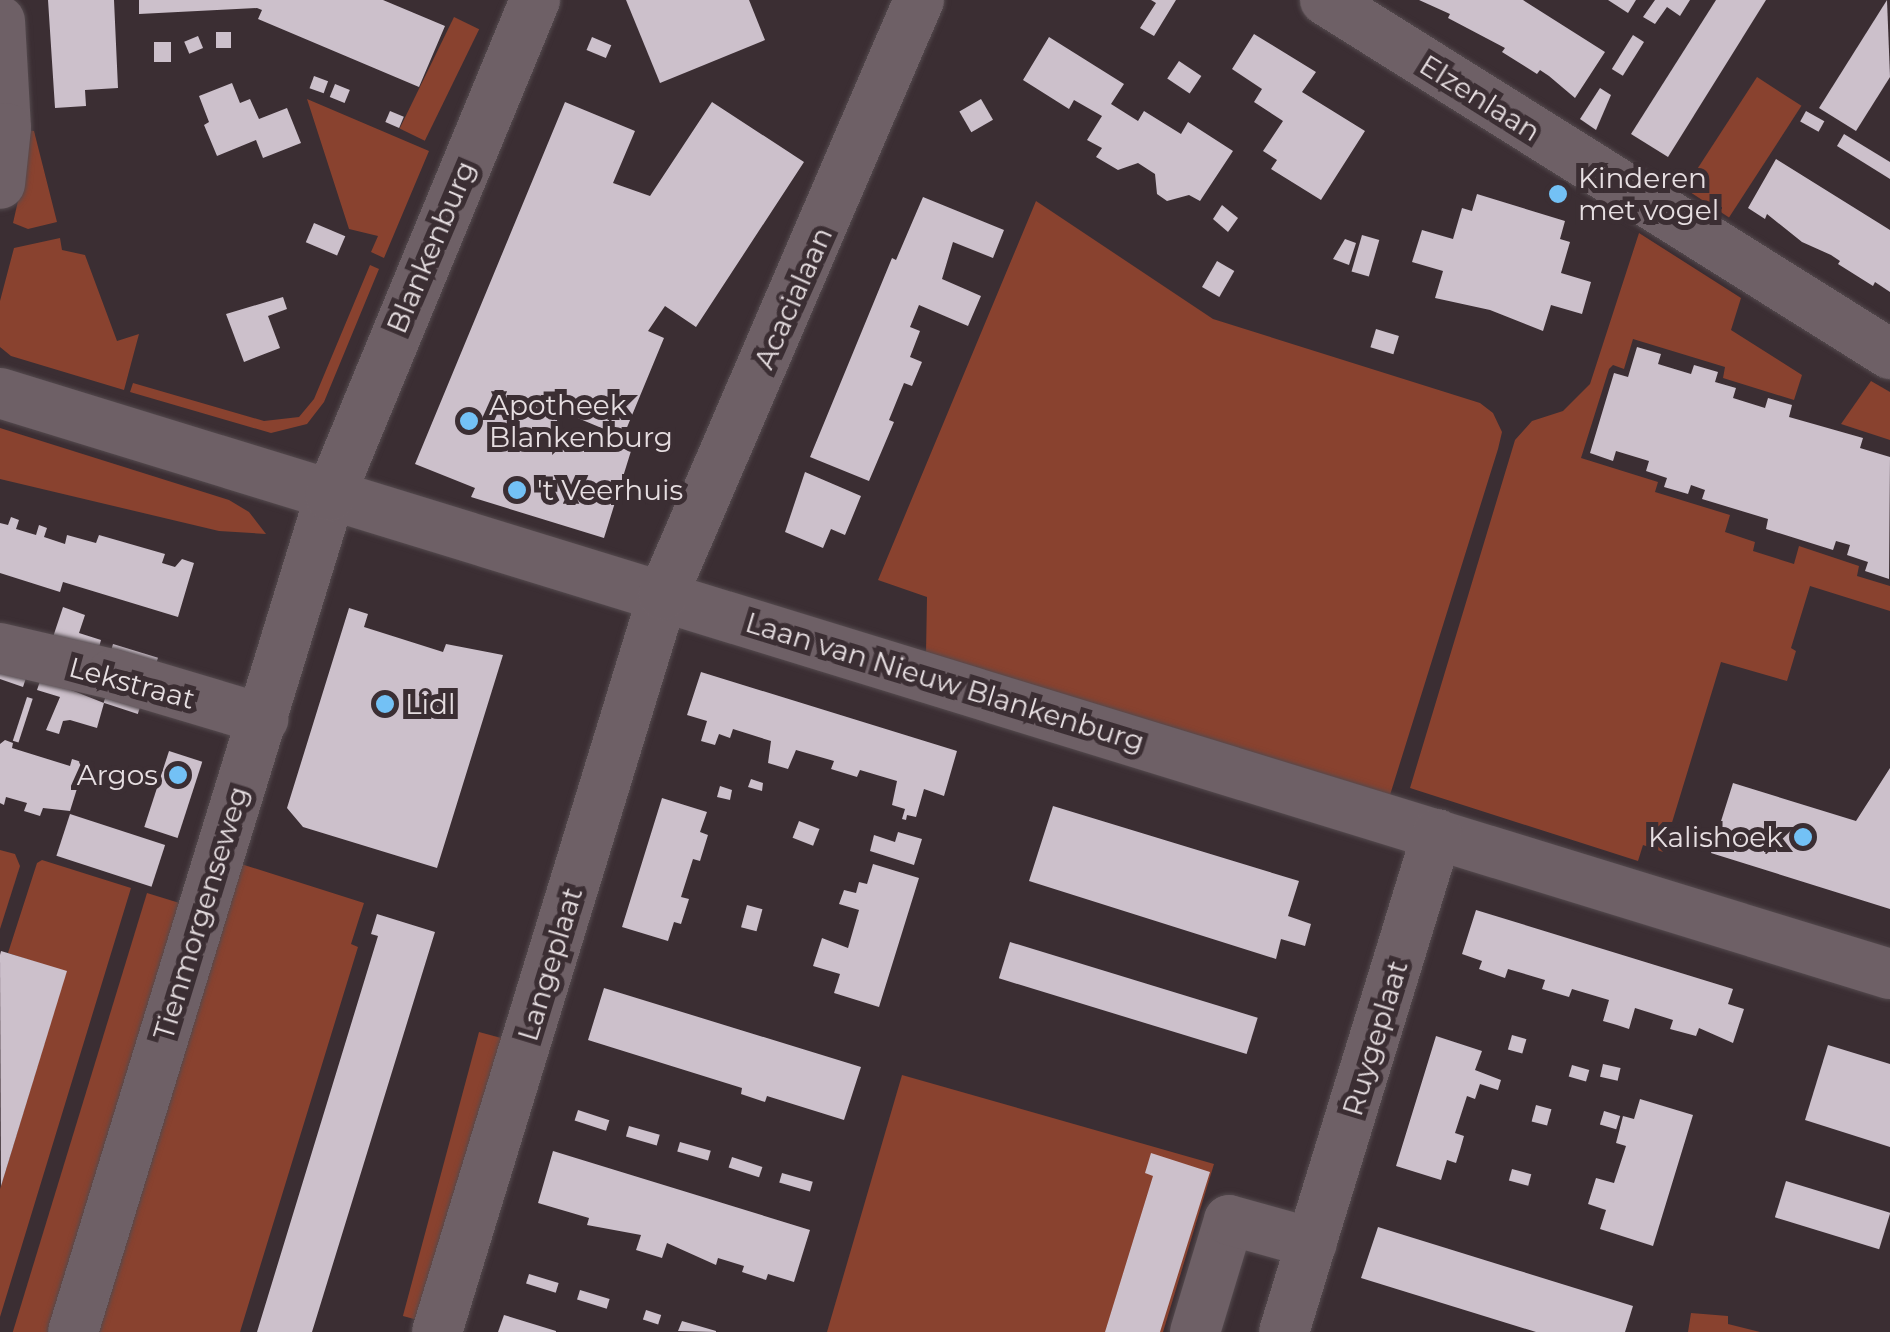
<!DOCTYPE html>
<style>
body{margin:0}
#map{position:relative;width:1890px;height:1332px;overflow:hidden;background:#3b2e33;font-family:Montserrat,sans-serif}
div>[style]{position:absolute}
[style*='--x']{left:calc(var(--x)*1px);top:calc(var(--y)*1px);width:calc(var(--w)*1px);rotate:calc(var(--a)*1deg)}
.green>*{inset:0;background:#89422f;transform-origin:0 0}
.building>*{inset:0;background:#ccc0cb;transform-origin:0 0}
.roads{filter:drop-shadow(0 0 2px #544a4e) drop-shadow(0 0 2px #544a4e)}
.minor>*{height:50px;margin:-25px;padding:0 25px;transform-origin:25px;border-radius:25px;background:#6e6066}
.dots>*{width:28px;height:28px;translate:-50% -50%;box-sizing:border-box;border:5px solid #3b2e33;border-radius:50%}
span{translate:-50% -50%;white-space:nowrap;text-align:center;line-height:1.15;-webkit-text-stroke:10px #3b2e33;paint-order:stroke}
.street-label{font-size:28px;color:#e6dee1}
.poi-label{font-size:28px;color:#e6dee1}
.left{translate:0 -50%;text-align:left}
.right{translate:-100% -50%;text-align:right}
</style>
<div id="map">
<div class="green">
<div style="left:454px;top:17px;width:28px;height:124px;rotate:26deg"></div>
<div style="left:1757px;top:77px;width:53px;height:133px;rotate:33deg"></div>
<div style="clip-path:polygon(307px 99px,429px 151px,384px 258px,371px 252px,378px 236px,349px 229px)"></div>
<div style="clip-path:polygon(26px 130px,34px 131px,57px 222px,28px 229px,13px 223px,24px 174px)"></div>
<div style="clip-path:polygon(1036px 201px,1213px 319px,1480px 403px,1493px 413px,1502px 432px,1498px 449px,1390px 795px,926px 653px,927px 597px,878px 580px)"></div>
<div style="clip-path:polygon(1639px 233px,1741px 298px,1731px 330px,1802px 375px,1794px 400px,1723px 378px,1725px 367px,1633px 339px,1624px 369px,1613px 365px,1609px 369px,1581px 458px,1658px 482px,1655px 492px,1730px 515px,1725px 532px,1755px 542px,1753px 551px,1794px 564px,1799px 546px,1859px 566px,1857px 576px,1890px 586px,1890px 611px,1810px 586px,1791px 648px,1796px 651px,1787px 681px,1721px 662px,1663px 852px,1643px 845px,1638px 861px,1410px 788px,1515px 440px,1532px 421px,1563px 411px,1590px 384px)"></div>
<div style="clip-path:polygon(60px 238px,62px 250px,85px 255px,117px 341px,139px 334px,124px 390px,11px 356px,0 347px,0 301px,14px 248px)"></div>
<div style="clip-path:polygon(370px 265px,379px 269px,324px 402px,307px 424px,271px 433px,130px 392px,133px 383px,264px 421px,299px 417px,314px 399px)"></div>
<div style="clip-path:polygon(1871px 381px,1890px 392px,1890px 440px,1841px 424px)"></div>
<div style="clip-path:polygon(0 428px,229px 500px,249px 512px,266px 534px,219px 531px,0 479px)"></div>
<div style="clip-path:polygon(0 850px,15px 854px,20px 866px,0 929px)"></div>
<div style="clip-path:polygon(42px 860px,131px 888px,0 1317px,0 1189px,66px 972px,8px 953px,37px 863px)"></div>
<div style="clip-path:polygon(241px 864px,364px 903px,351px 944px,358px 947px,240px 1332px,96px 1332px)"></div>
<div style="left:147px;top:893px;width:34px;height:459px;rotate:17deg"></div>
<div style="left:479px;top:1032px;width:24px;height:294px;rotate:15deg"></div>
<div style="clip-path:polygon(902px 1075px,1214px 1164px,1163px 1332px,827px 1332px)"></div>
<div style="clip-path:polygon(1691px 1313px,1728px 1316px,1728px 1324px,1760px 1332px,1688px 1332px)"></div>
</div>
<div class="building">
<div style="clip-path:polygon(48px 0,114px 0,118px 88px,85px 90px,86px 106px,55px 108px)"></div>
<div style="clip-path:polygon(139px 0,383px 0,445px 26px,419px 87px,258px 19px,262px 10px,257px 8px,139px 14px)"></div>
<div style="clip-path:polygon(626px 0,749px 0,765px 40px,660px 83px)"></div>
<div style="clip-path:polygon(1151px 0,1176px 0,1154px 36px,1140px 28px,1156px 3px)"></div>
<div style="clip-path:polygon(1419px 0,1523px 0,1605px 52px,1575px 98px,1549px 76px,1540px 70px,1537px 74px,1502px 52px,1505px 48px,1448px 18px,1450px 14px)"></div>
<div style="clip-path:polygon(1608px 0,1636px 0,1628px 13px)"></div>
<div style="clip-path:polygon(1655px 0,1690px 0,1680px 16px,1667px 7px,1655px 24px,1643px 17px)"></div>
<div style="clip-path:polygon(1716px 0,1766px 0,1668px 157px,1631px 134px)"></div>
<div style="clip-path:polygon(1887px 0,1890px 77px,1856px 131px,1819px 108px)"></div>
<div style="left:216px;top:32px;width:15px;height:16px"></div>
<div style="clip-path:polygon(1254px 34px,1316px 72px,1302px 92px,1365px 131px,1321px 200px,1271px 169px,1277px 160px,1263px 151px,1283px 121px,1254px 102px,1262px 89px,1232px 69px)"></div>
<div style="left:1633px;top:35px;width:13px;height:40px;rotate:32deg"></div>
<div style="left:198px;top:36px;width:13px;height:15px;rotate:67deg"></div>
<div style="left:592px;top:37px;width:21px;height:14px;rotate:23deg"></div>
<div style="clip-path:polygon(1049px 37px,1124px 84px,1111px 104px,1138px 121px,1144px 111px,1181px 134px,1188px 122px,1233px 151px,1200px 201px,1189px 195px,1167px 201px,1157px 194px,1155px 174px,1138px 163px,1118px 170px,1096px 157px,1102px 148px,1087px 140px,1102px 116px,1074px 100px,1069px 109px,1023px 80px)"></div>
<div style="left:154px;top:42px;width:17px;height:20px"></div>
<div style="left:1179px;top:61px;width:27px;height:21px;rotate:34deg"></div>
<div style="left:314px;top:76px;width:15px;height:13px;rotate:20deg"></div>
<div style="clip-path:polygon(232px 83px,240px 103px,250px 99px,259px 119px,287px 108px,301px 143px,263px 158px,256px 140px,217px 156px,204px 125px,209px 122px,199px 96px)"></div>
<div style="left:335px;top:84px;width:16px;height:14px;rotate:22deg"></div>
<div style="clip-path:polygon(1600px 88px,1611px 95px,1596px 130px,1580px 119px)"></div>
<div style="left:981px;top:99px;width:24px;height:25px;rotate:60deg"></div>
<div style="clip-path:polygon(565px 102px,635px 131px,613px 183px,650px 196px,712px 102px,804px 162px,696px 327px,665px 306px,648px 331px,664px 338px,623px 437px,561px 411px,554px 428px,631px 451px,604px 538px,471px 497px,475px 488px,415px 464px)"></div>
<div style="left:390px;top:111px;width:15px;height:12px;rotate:23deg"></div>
<div style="left:1806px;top:111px;width:21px;height:12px;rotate:29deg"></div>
<div style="clip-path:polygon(1844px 134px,1890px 162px,1890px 179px,1837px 146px)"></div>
<div style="clip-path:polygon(1776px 159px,1890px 230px,1890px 292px,1875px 282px,1873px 286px,1838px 264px,1840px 261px,1831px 255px,1802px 242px,1767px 214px,1765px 219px,1748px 208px)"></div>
<div style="clip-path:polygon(1477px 194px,1565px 221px,1560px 239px,1570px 242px,1561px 273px,1591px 282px,1582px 314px,1551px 305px,1543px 331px,1490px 310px,1435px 298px,1443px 271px,1412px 262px,1422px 230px,1453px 239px,1462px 208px,1472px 211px)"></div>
<div style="clip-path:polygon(923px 197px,1004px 230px,993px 258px,953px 242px,942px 279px,981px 296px,968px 326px,919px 305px,910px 327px,920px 331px,910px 357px,922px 362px,912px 386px,904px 383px,889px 420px,894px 422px,869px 481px,810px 457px,892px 258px,896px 260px)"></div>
<div style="clip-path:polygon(1222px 205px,1238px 218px,1228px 232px,1213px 219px)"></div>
<div style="left:314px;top:223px;width:34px;height:21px;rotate:23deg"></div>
<div style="left:1362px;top:235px;width:18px;height:38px;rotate:16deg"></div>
<div style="clip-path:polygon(1345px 239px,1356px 243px,1349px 265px,1333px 259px)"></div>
<div style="left:1217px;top:261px;width:20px;height:30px;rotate:30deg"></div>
<div style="clip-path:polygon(283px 297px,287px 309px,268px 316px,280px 348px,244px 362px,226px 314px)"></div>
<div style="left:1376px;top:329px;width:24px;height:19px;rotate:17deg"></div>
<div style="clip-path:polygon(1637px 347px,1661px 354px,1658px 364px,1691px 374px,1694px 365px,1718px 372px,1715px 382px,1736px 388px,1733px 398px,1765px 408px,1768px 398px,1792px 405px,1789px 417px,1863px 438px,1860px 448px,1890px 457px,1889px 579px,1865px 571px,1868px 562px,1847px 555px,1850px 545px,1836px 541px,1833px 550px,1766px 529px,1768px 519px,1702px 499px,1705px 490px,1691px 485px,1688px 494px,1664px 487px,1667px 478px,1646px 471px,1649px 461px,1616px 451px,1613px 461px,1590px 453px,1614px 373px,1628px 377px)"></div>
<div style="clip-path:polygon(805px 472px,861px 496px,845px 535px,831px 529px,823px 548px,785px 532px)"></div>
<div style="clip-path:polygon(11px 517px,19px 520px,16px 529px,36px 535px,39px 525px,47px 528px,44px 537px,65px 544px,67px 535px,96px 543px,99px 535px,165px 554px,162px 563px,175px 567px,182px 559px,194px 563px,178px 617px,63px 582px,60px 592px,0 573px,0 523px,8px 525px)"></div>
<div style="clip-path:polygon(63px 607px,85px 615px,79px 633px,101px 640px,98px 651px,53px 637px)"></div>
<div style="clip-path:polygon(349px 608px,368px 614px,364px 627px,443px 652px,446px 644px,503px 655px,437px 868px,303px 827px,287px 808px)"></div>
<div style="left:113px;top:644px;width:47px;height:10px;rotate:17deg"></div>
<div style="clip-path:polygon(0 666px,27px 675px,23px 687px,0 679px)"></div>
<div style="clip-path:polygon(701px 672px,957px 751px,944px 796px,924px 789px,916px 817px,907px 815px,906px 820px,902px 819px,905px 809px,892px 805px,897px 781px,860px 770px,857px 777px,831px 769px,834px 761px,796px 750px,788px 769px,768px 763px,771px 741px,733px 729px,730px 738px,719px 734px,715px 745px,701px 741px,707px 721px,687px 715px)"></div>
<div style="clip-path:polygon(41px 678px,104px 703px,97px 728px,70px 720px,63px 721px,59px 734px,46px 730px,60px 697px,37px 690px)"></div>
<div style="left:111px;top:680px;width:36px;height:24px;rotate:18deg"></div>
<div style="left:27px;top:697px;width:6px;height:46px;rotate:18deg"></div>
<div style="clip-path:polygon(5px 740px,13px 743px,12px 748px,70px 766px,72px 759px,85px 763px,70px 811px,43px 808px,40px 816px,24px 811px,27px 803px,6px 797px,4px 805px,0 803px,0 744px)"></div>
<div style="left:169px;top:751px;width:35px;height:80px;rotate:18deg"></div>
<div style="clip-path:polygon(1890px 768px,1890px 909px,1711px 853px,1733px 783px,1856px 821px)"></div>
<div style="clip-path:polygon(751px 779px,763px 783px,762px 791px,748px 787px)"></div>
<div style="clip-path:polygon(720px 786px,732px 790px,730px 800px,717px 797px)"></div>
<div style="clip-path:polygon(662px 798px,707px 812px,700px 832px,708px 835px,700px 861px,693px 859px,681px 897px,689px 899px,681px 924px,674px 922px,668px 941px,622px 927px)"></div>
<div style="clip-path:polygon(1053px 806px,1299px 881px,1288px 916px,1311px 924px,1305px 946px,1281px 939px,1276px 959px,1029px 881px)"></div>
<div style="left:70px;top:814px;width:100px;height:44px;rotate:18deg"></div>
<div style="left:799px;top:821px;width:22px;height:18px;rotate:21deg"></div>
<div style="clip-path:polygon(898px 832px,922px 839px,914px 865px,870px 851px,874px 835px,895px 842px)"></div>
<div style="clip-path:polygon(873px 864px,919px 878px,879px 1007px,834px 993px,840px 974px,813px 966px,822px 938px,848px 948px,859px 910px,839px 904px,844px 890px,856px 893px,859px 882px,867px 884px)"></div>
<div style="left:747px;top:905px;width:16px;height:23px;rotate:15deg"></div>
<div style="clip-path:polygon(1476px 910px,1733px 989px,1728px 1004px,1744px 1009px,1733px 1043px,1699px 1028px,1696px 1036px,1670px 1029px,1673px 1020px,1635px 1008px,1629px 1029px,1617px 1025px,1603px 1021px,1609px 1000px,1572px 989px,1569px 997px,1542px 989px,1545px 980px,1508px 969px,1505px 978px,1479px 969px,1482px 961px,1462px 954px)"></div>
<div style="clip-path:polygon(377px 914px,435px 932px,312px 1332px,257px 1332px,378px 936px,371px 934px)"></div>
<div style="left:1010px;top:942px;width:259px;height:38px;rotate:17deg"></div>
<div style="clip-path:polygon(1px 951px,67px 971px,1px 1186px,0 955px)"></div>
<div style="clip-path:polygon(604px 988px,861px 1067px,844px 1120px,767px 1096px,765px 1102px,741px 1094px,742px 1088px,588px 1040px)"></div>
<div style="left:1512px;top:1035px;width:15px;height:15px;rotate:16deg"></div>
<div style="clip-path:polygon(1436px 1036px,1482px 1051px,1475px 1070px,1501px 1080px,1498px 1090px,1480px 1084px,1475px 1099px,1467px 1096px,1455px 1133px,1464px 1136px,1460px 1150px,1456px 1163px,1447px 1160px,1441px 1180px,1396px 1166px)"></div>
<div style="clip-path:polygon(1828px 1045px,1890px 1064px,1890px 1147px,1805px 1120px)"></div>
<div style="left:1603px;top:1064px;width:18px;height:13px;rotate:13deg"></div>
<div style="left:1572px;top:1065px;width:18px;height:12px;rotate:16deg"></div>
<div style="clip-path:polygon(1640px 1099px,1693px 1115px,1653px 1246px,1600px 1229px,1606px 1210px,1588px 1204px,1596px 1178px,1614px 1183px,1626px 1146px,1616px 1143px,1623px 1116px,1634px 1119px)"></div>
<div style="left:1536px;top:1105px;width:16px;height:17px;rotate:15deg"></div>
<div style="left:578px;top:1110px;width:33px;height:11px;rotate:18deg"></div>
<div style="left:1604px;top:1111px;width:17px;height:14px;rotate:17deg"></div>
<div style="left:629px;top:1126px;width:32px;height:11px;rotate:16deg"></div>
<div style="left:680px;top:1142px;width:32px;height:10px;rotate:16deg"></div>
<div style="clip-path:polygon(553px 1151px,810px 1230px,794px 1282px,768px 1274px,766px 1280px,742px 1272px,744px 1266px,718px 1258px,716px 1265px,667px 1243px,662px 1258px,636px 1250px,641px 1235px,587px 1225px,589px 1218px,538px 1203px)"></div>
<div style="clip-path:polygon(1151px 1153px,1210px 1172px,1160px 1332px,1105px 1332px,1153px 1176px,1145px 1173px)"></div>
<div style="left:732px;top:1157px;width:32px;height:11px;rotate:18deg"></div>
<div style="left:1512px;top:1169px;width:20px;height:12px;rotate:15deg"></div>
<div style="left:782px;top:1173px;width:32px;height:10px;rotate:16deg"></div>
<div style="left:1786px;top:1181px;width:109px;height:38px;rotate:17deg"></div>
<div style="clip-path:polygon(1378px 1227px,1633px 1306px,1625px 1332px,1536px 1332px,1361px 1278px)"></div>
<div style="left:529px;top:1274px;width:31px;height:10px;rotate:17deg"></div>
<div style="left:580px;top:1290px;width:31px;height:10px;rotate:17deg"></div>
<div style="left:646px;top:1310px;width:16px;height:10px;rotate:18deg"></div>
<div style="clip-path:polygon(504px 1315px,556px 1331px,556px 1332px,498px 1332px)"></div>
<div style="clip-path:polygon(682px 1321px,716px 1331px,716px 1332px,678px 1331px)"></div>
</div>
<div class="roads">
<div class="minor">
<div style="--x:1325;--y:0;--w:667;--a:32.07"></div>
<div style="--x:0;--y:21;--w:107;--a:86.8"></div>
<div style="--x:6;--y:128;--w:56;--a:96.1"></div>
<div style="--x:0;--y:393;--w:1977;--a:17.09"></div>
<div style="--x:0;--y:648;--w:115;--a:13.1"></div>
<div style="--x:112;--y:674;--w:158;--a:16.6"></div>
<div style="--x:73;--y:1332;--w:875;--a:-72.91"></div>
<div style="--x:330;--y:496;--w:537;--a:-67.54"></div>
<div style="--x:437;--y:1332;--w:771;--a:-72.95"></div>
<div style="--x:663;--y:595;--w:648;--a:-66.72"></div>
<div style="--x:1195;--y:1332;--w:117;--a:-73.1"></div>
<div style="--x:1229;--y:1220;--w:86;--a:15.5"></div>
<div style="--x:1284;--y:1332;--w:521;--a:-72.92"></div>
</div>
</div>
<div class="dots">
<div style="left:1558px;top:194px;background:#73c1f5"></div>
<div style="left:469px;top:421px;background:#73c1f5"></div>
<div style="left:517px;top:490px;background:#73c1f5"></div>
<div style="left:385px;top:704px;background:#73c1f5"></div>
<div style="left:178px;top:775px;background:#73c1f5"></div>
<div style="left:1803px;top:837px;background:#73c1f5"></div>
</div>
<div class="street-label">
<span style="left:1480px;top:98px;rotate:32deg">Elzenlaan</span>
<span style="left:431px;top:247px;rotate:-67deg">Blankenburg</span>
<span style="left:793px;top:298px;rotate:-66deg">Acacialaan</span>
<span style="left:945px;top:682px;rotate:17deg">Laan van Nieuw Blankenburg</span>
<span style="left:132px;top:683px;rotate:15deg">Lekstraat</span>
<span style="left:201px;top:913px;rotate:-73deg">Tienmorgenseweg</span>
<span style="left:550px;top:964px;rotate:-73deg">Langeplaat</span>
<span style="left:1375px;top:1038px;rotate:-73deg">Ruygeplaat</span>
</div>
<div class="poi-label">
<span class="left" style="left:1578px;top:194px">Kinderen<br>met vogel</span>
<span class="left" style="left:489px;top:421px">Apotheek<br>Blankenburg</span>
<span class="left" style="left:537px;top:490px">'t Veerhuis</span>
<span class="left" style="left:405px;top:704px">Lidl</span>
<span class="right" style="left:158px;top:775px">Argos</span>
<span class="right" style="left:1783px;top:837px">Kalishoek</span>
</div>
</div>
